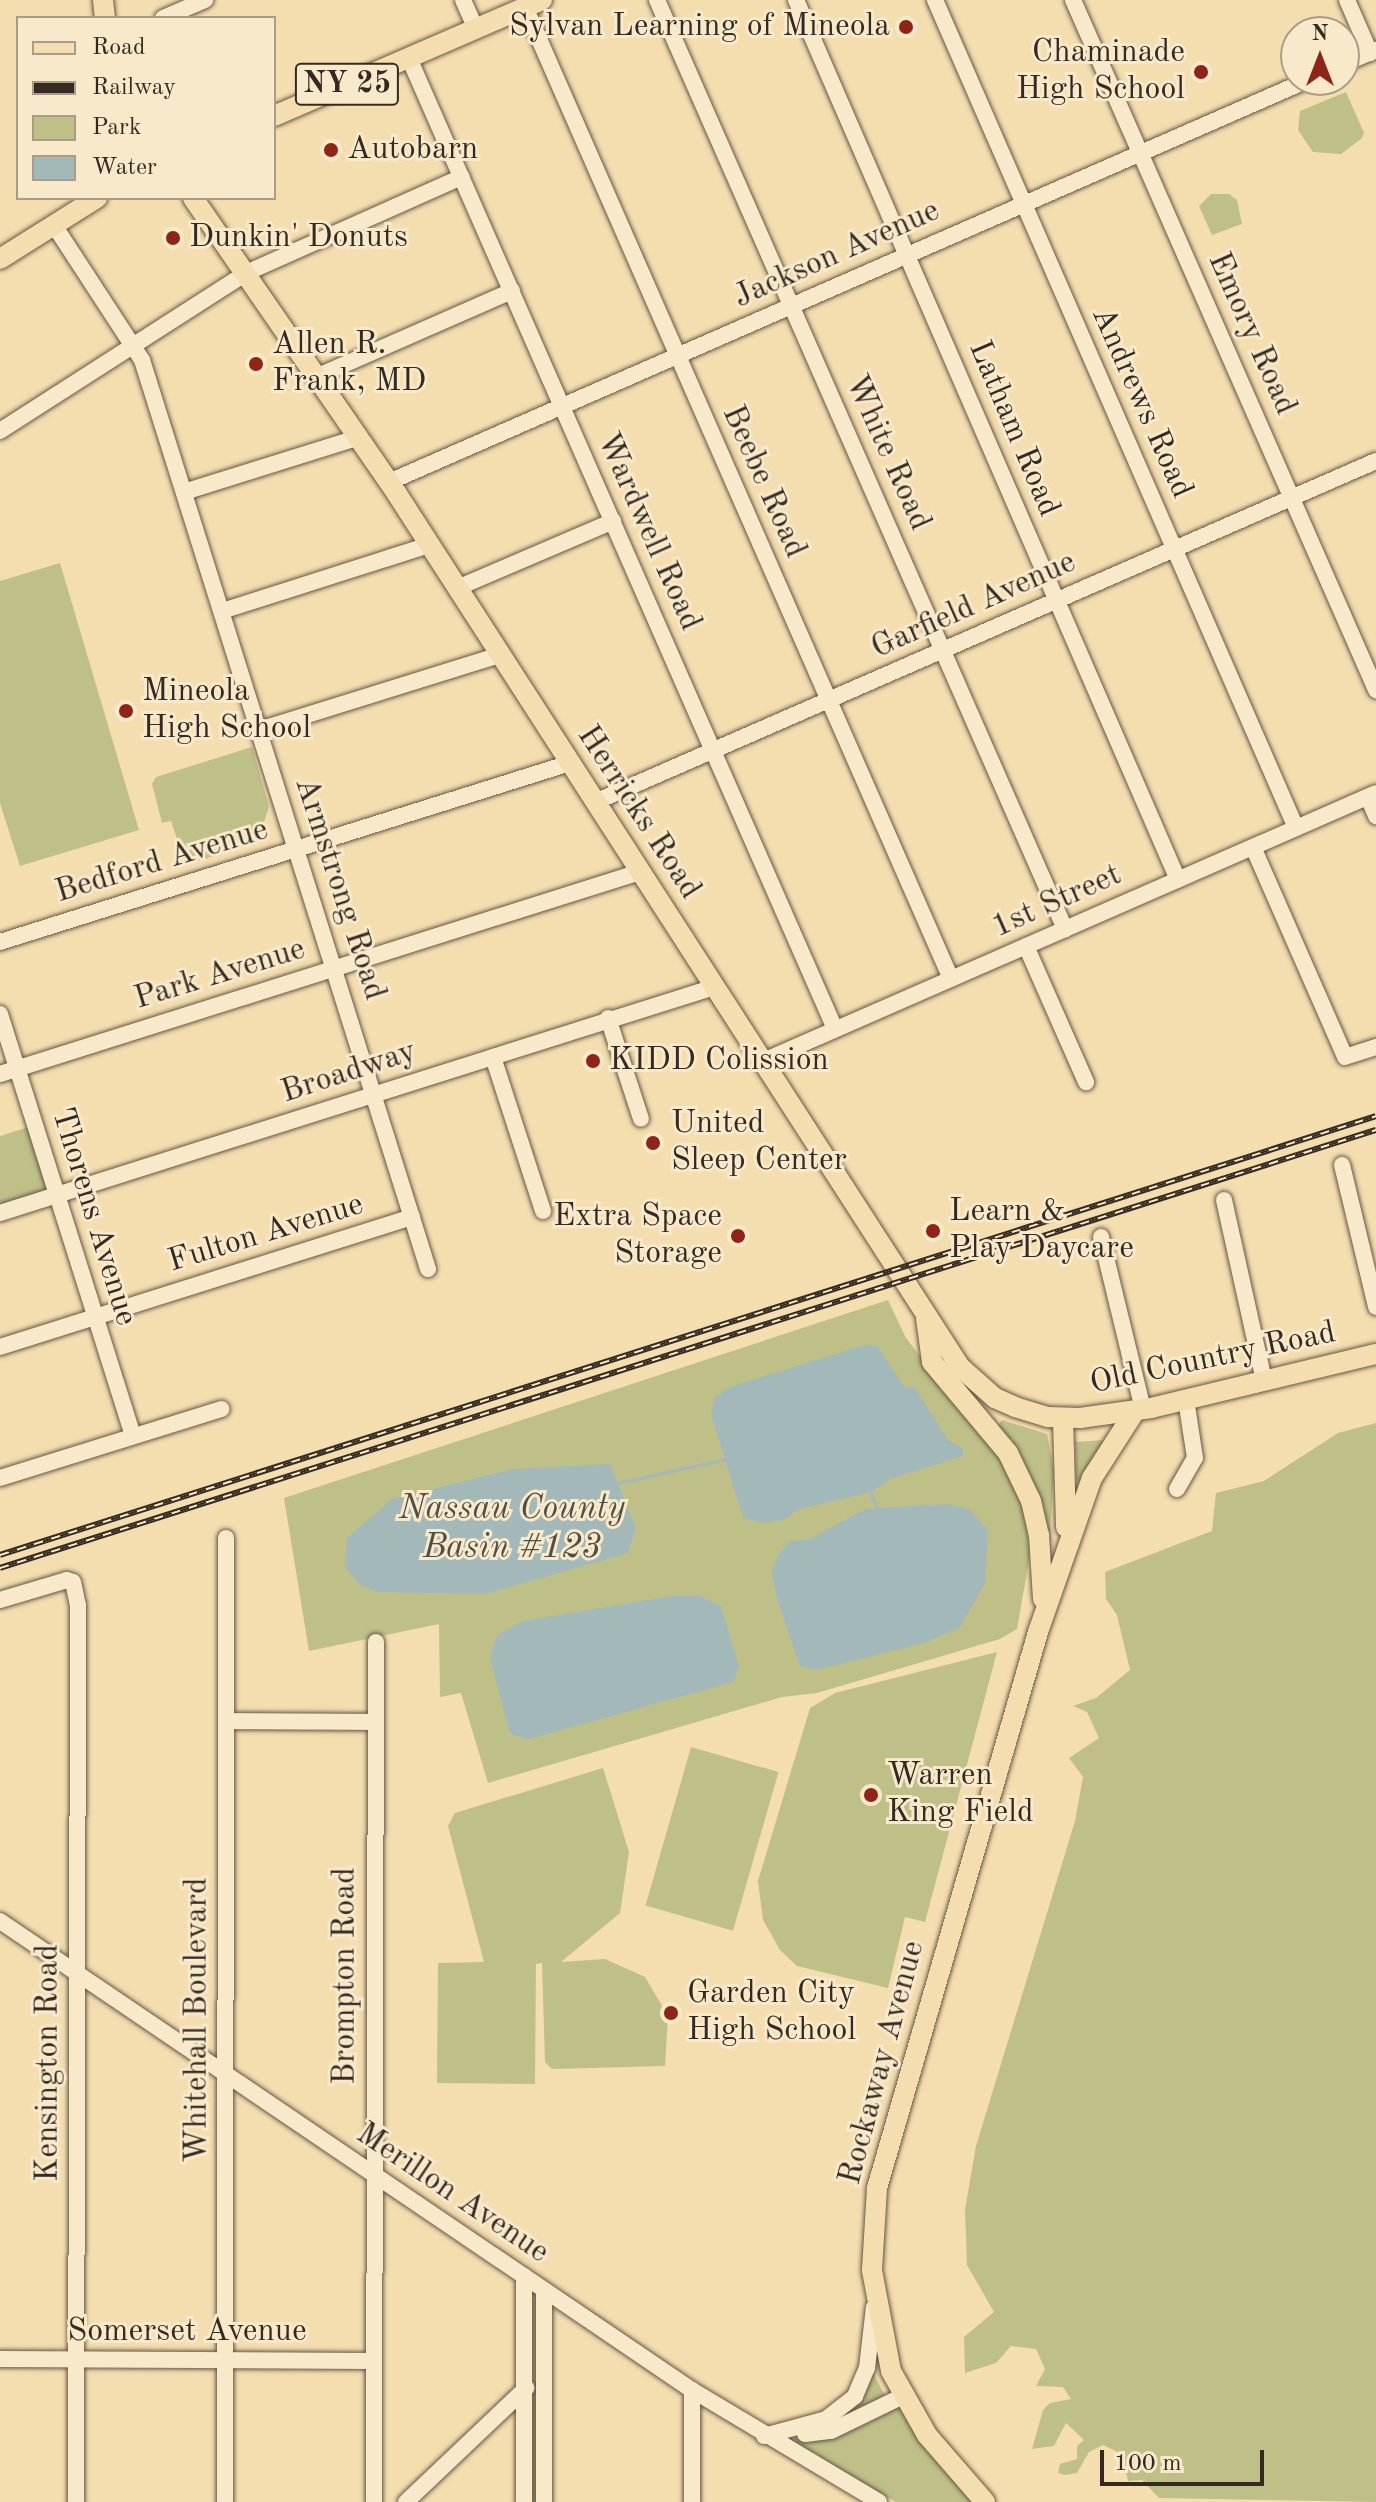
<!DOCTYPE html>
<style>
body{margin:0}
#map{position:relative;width:1376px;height:2502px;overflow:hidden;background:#f4ddaf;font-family:"Old Standard TT",serif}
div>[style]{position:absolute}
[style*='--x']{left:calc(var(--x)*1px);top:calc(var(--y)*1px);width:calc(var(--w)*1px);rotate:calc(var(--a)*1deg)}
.green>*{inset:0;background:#bfc088;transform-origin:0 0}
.water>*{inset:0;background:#a3b8b8}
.stream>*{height:3px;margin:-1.5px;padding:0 1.5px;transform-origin:1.5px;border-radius:1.5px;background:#a3b8b8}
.roads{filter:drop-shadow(0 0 2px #645745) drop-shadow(0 0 2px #645745)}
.minor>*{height:16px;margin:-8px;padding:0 8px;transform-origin:8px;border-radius:8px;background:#f8e9cb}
.major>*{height:20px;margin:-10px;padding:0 10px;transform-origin:10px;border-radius:10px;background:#f4ddaf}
.rail>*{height:6px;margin-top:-3px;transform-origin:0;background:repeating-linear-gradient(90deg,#f8e9cb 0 9px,#342a22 0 18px);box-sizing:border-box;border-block:2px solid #342a22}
.dots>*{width:22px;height:22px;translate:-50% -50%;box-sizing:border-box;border:4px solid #f8e9cb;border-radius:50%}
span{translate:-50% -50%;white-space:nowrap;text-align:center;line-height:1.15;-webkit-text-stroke:6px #f8e9cb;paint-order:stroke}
.shield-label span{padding:2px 6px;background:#f8e9cb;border:2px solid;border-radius:6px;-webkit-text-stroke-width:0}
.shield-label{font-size:30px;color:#342a22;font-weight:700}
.poi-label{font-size:32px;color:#342a22}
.right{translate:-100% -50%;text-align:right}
.left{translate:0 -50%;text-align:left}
.street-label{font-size:32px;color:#342a22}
.water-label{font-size:34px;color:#504e48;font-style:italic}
.legend{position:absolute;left:16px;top:16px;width:260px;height:184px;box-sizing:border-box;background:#f8e9cb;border:2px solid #aa9d87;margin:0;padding:10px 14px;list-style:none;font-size:24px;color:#342a22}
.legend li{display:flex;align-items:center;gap:16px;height:40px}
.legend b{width:40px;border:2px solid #aa9d87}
.north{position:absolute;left:1280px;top:16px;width:80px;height:80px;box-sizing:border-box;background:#f8e9cb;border:2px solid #aa9d87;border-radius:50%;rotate:0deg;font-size:22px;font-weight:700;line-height:32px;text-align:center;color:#342a22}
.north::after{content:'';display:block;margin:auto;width:28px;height:36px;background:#8f2418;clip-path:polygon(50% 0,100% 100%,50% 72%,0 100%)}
.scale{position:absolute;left:1100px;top:2450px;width:164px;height:36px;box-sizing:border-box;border:4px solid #342a22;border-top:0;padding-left:10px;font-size:24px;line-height:28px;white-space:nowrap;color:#342a22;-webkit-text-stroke:6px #f8e9cb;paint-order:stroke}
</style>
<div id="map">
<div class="green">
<div style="clip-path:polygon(1346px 92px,1364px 133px,1361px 139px,1341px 154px,1313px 152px,1298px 130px,1300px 111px)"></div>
<div style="clip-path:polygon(1211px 194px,1229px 194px,1237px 200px,1242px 224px,1212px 235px,1199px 206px)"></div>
<div style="clip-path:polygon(60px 563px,139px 830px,20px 866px,0 803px,0 581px)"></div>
<div style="clip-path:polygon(252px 747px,269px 807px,262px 828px,252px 843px,186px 865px,171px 821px,162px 823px,152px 784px,156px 777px)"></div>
<div style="clip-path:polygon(35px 1125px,57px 1195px,0 1213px,0 1136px)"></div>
<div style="clip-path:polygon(888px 1300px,906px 1338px,1010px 1471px,1025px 1513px,1030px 1555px,1017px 1629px,1000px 1639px,817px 1693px,782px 1697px,488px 1783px,461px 1693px,440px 1697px,439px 1624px,309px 1651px,284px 1498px)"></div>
<div style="clip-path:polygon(1002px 1420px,1047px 1434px,1054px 1471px,1050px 1533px,1043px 1533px,998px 1426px)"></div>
<div style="clip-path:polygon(1376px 1423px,1376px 2502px,1159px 2498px,1142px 2480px,1128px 2481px,1122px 2454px,1103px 2445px,1089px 2452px,1077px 2473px,1065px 2475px,1058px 2473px,1060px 2464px,1077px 2459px,1077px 2446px,1084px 2440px,1066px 2423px,1054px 2446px,1032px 2449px,1043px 2410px,1050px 2403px,1071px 2399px,1063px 2387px,1036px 2386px,1045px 2369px,1036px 2349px,1011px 2346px,996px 2363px,965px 2373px,964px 2337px,994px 2312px,967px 2265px,965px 2210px,976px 2146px,1075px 1821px,1083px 1777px,1069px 1758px,1099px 1738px,1087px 1712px,1073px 1706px,1096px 1698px,1130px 1670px,1117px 1615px,1106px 1599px,1105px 1572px,1212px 1531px,1216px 1493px,1264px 1481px,1338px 1433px)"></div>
<div style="clip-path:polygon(1075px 1437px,1076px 1442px,1105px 1440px,1082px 1482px,1076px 1480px)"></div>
<div style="clip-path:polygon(997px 1652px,925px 1922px,905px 1917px,888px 1988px,797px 1966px,780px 1950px,763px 1920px,758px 1881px,810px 1708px,835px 1693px)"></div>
<div style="left:691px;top:1747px;width:91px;height:165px;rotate:16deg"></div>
<div style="clip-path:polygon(603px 1768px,629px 1852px,620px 1913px,561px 1962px,605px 1959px,645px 1977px,668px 2016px,665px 2066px,552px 2069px,545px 2062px,542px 1963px,536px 1964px,535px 2084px,437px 2083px,438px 1963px,484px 1962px,448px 1826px,455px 1813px)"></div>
<div style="clip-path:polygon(871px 2369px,885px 2396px,841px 2419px,856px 2402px)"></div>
<div style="left:525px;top:2389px;width:16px;height:113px"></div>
<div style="clip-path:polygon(902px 2402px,976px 2502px,896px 2502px,786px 2439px,813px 2437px)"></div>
</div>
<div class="water">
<div style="clip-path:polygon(865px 1345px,877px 1346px,905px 1387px,915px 1388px,948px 1440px,963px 1449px,963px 1456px,890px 1479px,872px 1492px,800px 1509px,783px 1520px,762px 1523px,743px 1517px,711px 1414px,715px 1397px,732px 1386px)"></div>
<div style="clip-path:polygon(610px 1464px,636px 1528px,628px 1553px,485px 1594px,377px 1592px,359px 1584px,345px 1567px,347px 1538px,392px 1499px,513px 1469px)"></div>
<div style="clip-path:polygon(946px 1504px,968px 1508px,988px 1530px,985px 1583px,960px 1627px,924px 1643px,816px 1670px,800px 1666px,778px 1602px,772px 1573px,777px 1556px,791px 1541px,808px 1540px,865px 1509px)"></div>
<div style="clip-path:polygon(672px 1596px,701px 1596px,721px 1606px,739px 1667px,733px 1682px,529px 1739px,510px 1734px,490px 1657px,497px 1635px,523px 1621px)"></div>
</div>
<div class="stream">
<div style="--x:618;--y:1483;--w:116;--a:-12.5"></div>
<div style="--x:869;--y:1489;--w:21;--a:67"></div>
</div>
<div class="roads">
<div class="minor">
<div style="--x:463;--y:0;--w:32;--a:66"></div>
<div style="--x:657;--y:0;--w:1015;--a:66.29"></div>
<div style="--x:796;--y:0;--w:959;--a:66.53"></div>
<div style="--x:935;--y:0;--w:903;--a:66.44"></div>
<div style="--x:1073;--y:0;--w:754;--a:66.29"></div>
<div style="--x:1347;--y:0;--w:58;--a:66.5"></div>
<div style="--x:525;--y:7;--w:1061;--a:66.33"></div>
<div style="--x:163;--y:18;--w:46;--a:-23.2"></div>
<div style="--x:409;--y:58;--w:1060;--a:66.31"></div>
<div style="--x:1344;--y:64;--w:35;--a:-24"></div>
<div style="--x:54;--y:225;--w:161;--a:56.9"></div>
<div style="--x:142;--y:360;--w:953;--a:72.53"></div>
<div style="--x:318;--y:376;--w:212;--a:-23.7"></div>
<div style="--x:0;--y:431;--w:292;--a:-32.7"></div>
<div style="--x:246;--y:273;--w:236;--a:-24"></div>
<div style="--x:389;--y:482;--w:1003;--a:-23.63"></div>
<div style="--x:184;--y:492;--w:183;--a:-17.4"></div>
<div style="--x:457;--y:588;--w:170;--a:-23.2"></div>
<div style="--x:222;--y:611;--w:217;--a:-17.7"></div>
<div style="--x:259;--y:730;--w:252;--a:-17.3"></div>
<div style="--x:1368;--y:797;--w:21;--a:67"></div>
<div style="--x:595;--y:802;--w:852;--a:-23.59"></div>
<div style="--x:1253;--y:847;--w:229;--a:66.3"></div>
<div style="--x:1345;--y:1057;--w:33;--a:-18"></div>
<div style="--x:0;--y:942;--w:597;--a:-17.43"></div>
<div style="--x:1026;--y:946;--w:149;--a:66.2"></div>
<div style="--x:0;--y:1014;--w:442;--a:72.5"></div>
<div style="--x:608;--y:1018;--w:106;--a:71.9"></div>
<div style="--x:493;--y:1057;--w:162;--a:72"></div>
<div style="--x:761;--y:1062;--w:671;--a:-23.62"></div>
<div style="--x:0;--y:1074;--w:671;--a:-17.52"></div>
<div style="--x:1342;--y:1165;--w:146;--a:76.5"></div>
<div style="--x:1224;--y:1200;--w:185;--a:77.5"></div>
<div style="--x:0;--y:1213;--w:749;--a:-17.56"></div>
<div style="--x:1101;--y:1237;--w:177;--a:76.3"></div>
<div style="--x:0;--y:1347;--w:432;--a:-17.5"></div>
<div style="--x:0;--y:1478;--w:232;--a:-17.3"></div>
<div style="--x:1177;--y:1489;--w:36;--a:-60"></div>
<div style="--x:1195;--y:1458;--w:60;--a:-98.7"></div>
<div style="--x:0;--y:1600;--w:70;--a:-16.6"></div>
<div style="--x:67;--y:1580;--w:6;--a:18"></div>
<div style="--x:73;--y:1582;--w:24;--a:78"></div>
<div style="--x:78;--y:1605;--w:897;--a:90.13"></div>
<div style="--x:226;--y:1721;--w:149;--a:0.4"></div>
<div style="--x:0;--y:1921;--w:836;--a:34.13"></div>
<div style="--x:692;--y:2390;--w:218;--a:30.9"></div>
<div style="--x:0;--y:2359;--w:373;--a:0.3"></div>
<div style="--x:805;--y:2434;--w:26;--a:-7"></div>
<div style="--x:831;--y:2431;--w:80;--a:-25.9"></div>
<div style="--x:764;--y:2436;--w:64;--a:-15.3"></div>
<div style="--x:826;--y:2419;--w:37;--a:-38"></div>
<div style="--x:855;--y:2396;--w:30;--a:-67"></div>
<div style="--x:867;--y:2368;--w:61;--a:-83.5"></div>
<div style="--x:225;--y:2502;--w:964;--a:-89.94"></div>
<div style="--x:374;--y:2502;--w:860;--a:-89.87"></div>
<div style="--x:406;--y:2502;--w:166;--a:-43.5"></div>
<div style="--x:524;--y:2502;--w:226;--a:-90"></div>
<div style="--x:544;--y:2502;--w:212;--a:-90"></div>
<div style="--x:692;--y:2502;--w:112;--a:-90"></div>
</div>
<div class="major">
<div style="--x:103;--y:0;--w:18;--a:84"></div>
<div style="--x:274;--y:116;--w:292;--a:-23.4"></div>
<div style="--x:193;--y:198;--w:359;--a:55.4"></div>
<div style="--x:397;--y:494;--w:1039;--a:57.18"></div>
<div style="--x:960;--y:1367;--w:47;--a:41.5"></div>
<div style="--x:995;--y:1398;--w:22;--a:24"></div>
<div style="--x:1015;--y:1407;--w:34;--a:17"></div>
<div style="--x:1048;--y:1417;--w:32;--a:2"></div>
<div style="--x:1080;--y:1418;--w:72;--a:-8"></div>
<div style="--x:1151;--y:1408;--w:231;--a:-13.5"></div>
<div style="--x:0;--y:259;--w:115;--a:-32.2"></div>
<div style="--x:926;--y:1318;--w:44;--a:82.2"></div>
<div style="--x:932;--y:1362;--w:119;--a:50.1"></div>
<div style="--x:1008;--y:1453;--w:53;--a:64.4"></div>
<div style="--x:1031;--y:1501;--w:35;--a:77"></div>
<div style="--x:1039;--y:1535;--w:64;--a:86.4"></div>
<div style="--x:1063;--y:1418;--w:109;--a:88.4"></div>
<div style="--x:985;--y:2502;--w:89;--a:-130.9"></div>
<div style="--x:927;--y:2435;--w:73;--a:-119.4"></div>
<div style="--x:891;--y:2371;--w:103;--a:-100.7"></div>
<div style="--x:872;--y:2270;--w:82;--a:-86.5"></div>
<div style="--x:877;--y:2188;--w:579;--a:-73.85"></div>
<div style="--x:1038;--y:1632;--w:163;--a:-70.7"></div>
<div style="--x:1092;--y:1478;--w:80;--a:-57.3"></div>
</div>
</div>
<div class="rail">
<div style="--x:0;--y:1555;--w:1444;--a:-17.69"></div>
<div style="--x:0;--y:1568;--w:1444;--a:-17.66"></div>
</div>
<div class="dots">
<div style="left:906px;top:27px;background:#8f2418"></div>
<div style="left:1201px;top:72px;background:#8f2418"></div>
<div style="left:331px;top:150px;background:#8f2418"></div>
<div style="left:173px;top:238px;background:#8f2418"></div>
<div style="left:256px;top:364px;background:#8f2418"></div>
<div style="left:126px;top:711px;background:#8f2418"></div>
<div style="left:593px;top:1061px;background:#8f2418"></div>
<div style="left:653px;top:1143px;background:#8f2418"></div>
<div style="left:933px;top:1231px;background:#8f2418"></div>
<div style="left:738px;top:1236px;background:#8f2418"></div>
<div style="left:871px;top:1795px;background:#8f2418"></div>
<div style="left:671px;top:2013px;background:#8f2418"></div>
</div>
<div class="shield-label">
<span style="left:347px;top:84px">NY 25</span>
</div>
<div class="poi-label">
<span class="right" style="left:890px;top:27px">Sylvan Learning of Mineola</span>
<span class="right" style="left:1185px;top:72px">Chaminade<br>High School</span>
<span class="left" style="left:347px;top:150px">Autobarn</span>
<span class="left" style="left:189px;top:238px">Dunkin' Donuts</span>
<span class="left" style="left:272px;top:364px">Allen R.<br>Frank, MD</span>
<span class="left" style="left:142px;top:711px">Mineola<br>High School</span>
<span class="left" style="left:609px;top:1061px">KIDD Colission</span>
<span class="left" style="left:671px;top:1143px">United<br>Sleep Center</span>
<span class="left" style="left:949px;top:1231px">Learn &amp;<br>Play Daycare</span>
<span class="right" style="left:722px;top:1236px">Extra Space<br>Storage</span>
<span class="left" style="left:887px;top:1795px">Warren<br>King Field</span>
<span class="left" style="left:687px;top:2013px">Garden City<br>High School</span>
</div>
<div class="street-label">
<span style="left:837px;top:255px;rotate:-24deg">Jackson Avenue</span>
<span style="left:1251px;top:334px;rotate:66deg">Emory Road</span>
<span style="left:1141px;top:403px;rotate:66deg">Andrews Road</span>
<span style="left:1013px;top:429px;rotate:67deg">Latham Road</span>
<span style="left:887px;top:453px;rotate:66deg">White Road</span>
<span style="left:763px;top:482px;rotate:66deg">Beebe Road</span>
<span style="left:648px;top:532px;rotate:66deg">Wardwell Road</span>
<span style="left:974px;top:606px;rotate:-24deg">Garfield Avenue</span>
<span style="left:638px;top:813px;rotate:57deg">Herricks Road</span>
<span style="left:162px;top:862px;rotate:-17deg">Bedford Avenue</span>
<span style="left:339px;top:889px;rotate:72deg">Armstrong Road</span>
<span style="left:1057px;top:902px;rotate:-24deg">1st Street</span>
<span style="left:220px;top:975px;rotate:-17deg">Park Avenue</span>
<span style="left:349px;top:1073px;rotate:-18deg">Broadway</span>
<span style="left:93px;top:1217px;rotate:73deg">Thorens Avenue</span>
<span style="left:266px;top:1234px;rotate:-17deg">Fulton Avenue</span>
<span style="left:1213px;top:1359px;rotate:-12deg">Old Country Road</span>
<span style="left:346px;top:1976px;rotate:-90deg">Brompton Road</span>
<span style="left:198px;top:2020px;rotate:-90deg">Whitehall Boulevard</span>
<span style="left:49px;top:2063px;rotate:-90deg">Kensington Road</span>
<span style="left:883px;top:2063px;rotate:-75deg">Rockaway Avenue</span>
<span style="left:452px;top:2194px;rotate:34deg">Merillon Avenue</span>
<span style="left:187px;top:2332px">Somerset Avenue</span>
</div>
<div class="water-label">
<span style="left:512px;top:1529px">Nassau County<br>Basin #123</span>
</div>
<ul class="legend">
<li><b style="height:10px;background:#f4ddaf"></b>Road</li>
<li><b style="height:10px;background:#342a22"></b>Railway</li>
<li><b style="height:22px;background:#bfc088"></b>Park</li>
<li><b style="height:22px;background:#a3b8b8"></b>Water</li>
</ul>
<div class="north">N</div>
<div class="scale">100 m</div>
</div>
